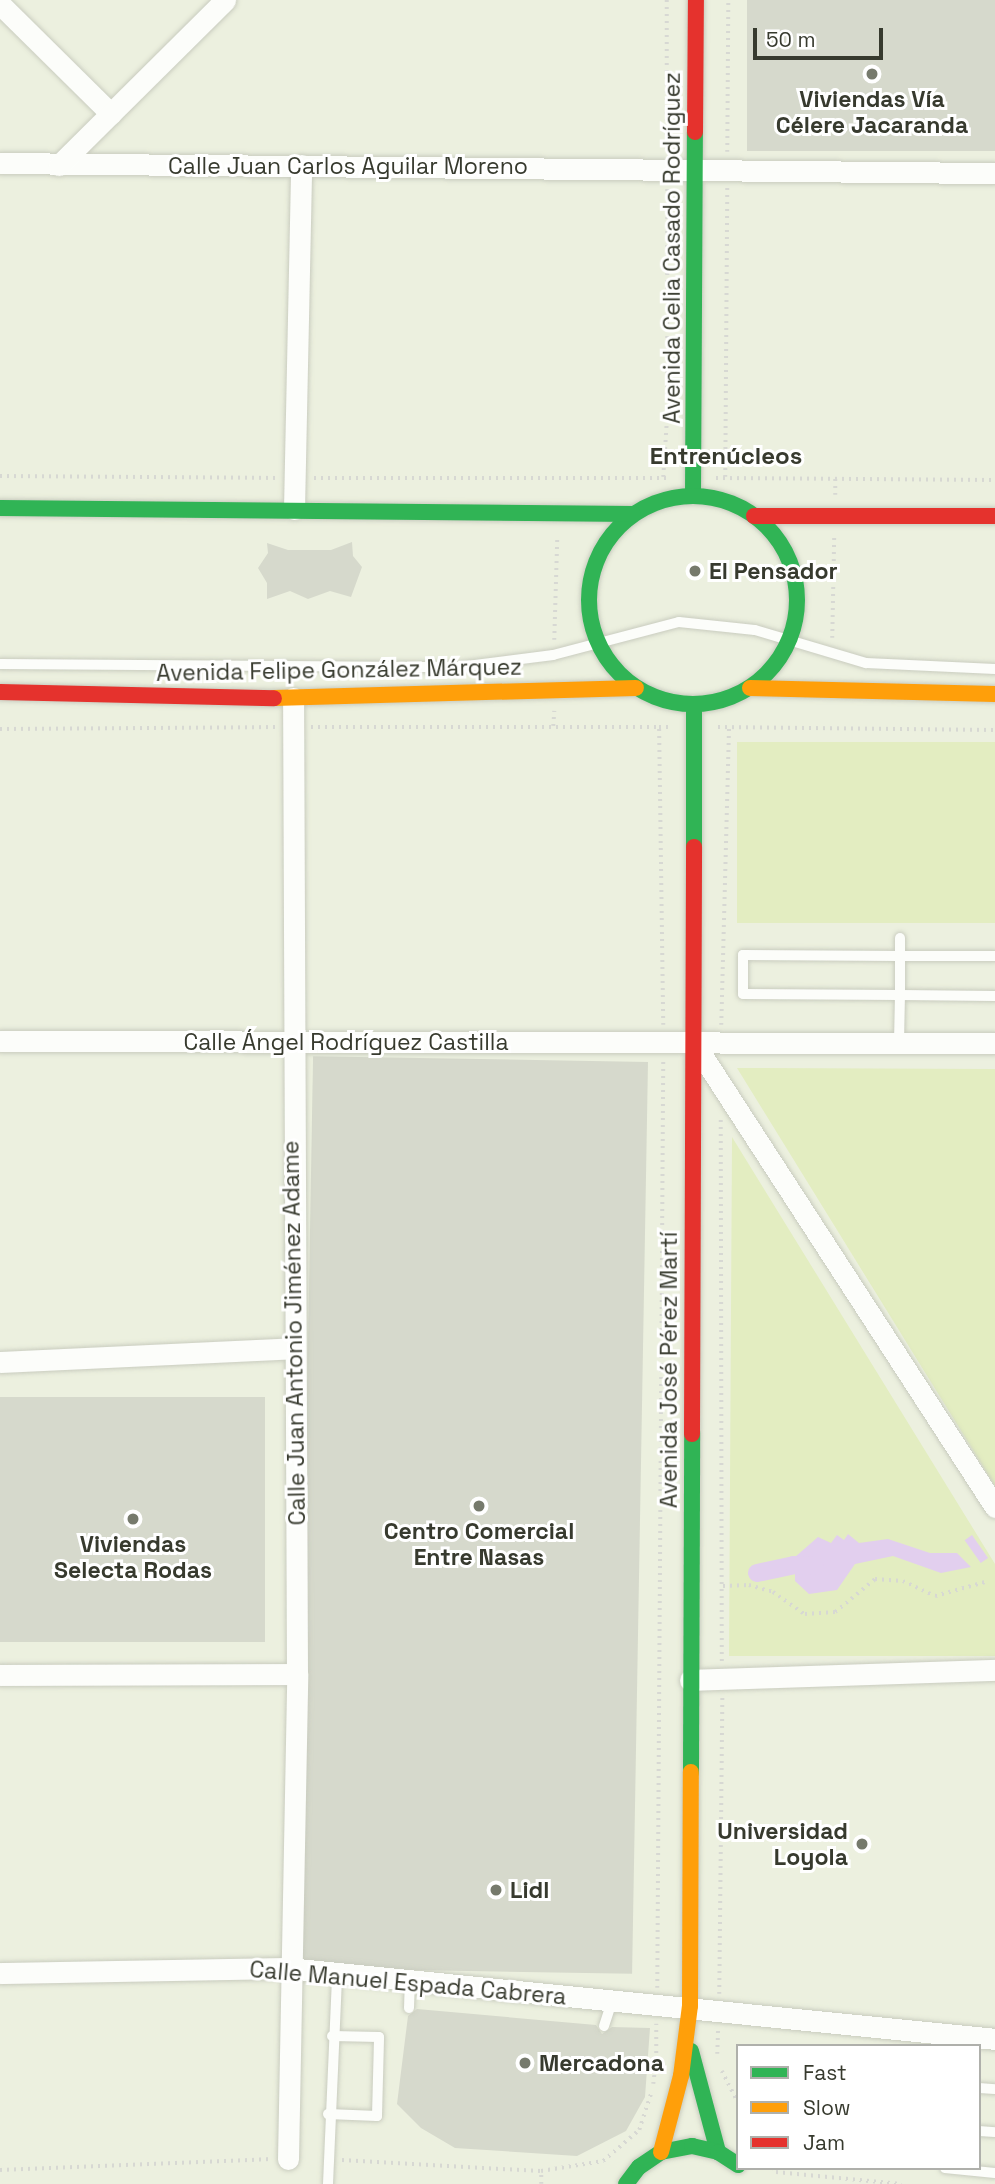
<!DOCTYPE html>
<meta charset="utf-8">
<style>
body{margin:0}
#map{position:relative;width:995px;height:2184px;overflow:hidden;background:#ecf0df;font-family:"Space Grotesk",sans-serif}
div>[style]{position:absolute}
[style*='--x']{left:calc(var(--x)*1px);top:calc(var(--y)*1px);width:calc(var(--w)*1px);rotate:calc(var(--a)*1deg)}
.green>*{inset:0;background:#e3edc1;transform-origin:0 0}
.water>*{inset:0;background:#e2cfee;transform-origin:0 0}
.canal>*{height:18px;margin:-9px;padding:0 9px;transform-origin:9px;border-radius:9px;background:#e2cfee}
.building>*{inset:0;background:#d6d9cc;transform-origin:0 0}
.path>*{height:3.5px;margin-top:-1.75px;transform-origin:0;background:repeating-linear-gradient(90deg,#d7d8d3 0 2px,transparent 0 7px)}
.roads{filter:drop-shadow(0 0 2px #c9ccbf) drop-shadow(0 0 2px #c9ccbf)}
.lane>*{height:10px;margin:-5px;padding:0 5px;transform-origin:5px;border-radius:5px;background:#fcfdfa}
.street>*{height:21px;margin:-10.5px;padding:0 10.5px;transform-origin:10.5px;border-radius:10.5px;background:#fcfdfa}
.fast>*{height:16px;margin:-8px;padding:0 8px;transform-origin:8px;border-radius:8px;background:#30b455}
.fast>.ring{margin:-8px;padding:0;box-sizing:content-box;background:none;border:16px solid #30b455;border-radius:50%}
.slow>*{height:16px;margin:-8px;padding:0 8px;transform-origin:8px;border-radius:8px;background:#ff9f0a}
.jam>*{height:16px;margin:-8px;padding:0 8px;transform-origin:8px;border-radius:8px;background:#e5322d}
.dots>*{width:19px;height:19px;translate:-50% -50%;box-sizing:border-box;border:4px solid #fff;border-radius:50%}
span{translate:-50% -50%;white-space:nowrap;text-align:center;line-height:1.15;-webkit-text-stroke:6px #fff;paint-order:stroke}
.poi-label{font-size:23px;color:#373a2e;font-weight:700}
.left{translate:0 -50%;text-align:left}
.right{translate:-100% -50%;text-align:right}
.street-label{font-size:23px;color:#373a2e}
.neighbourhood-label{font-size:24px;color:#373a2e;font-weight:700}
.legend{position:absolute;left:736px;top:2044px;width:245px;height:126px;box-sizing:border-box;background:#fff;border:2px solid #afb0ab;margin:0;padding:9px 12px;list-style:none;font-size:21px;color:#373a2e}
.legend li{display:flex;align-items:center;gap:14px;height:35px}
.legend b{width:35px;border:2px solid #afb0ab}
.scale{position:absolute;left:753px;top:28px;width:130px;height:32px;box-sizing:border-box;border:4px solid #373a2e;border-top:0;padding-left:9px;font-size:21px;line-height:24px;white-space:nowrap;color:#373a2e;-webkit-text-stroke:5px #fff;paint-order:stroke}
</style>
<div id="map">
<div class="green">
<div style="left:737px;top:742px;width:258px;height:181px"></div>
<div style="clip-path:polygon(737px 1068px,995px 1069px,995px 1486px,963px 1434px)"></div>
<div style="clip-path:polygon(732px 1137px,995px 1564px,995px 1656px,729px 1656px)"></div>
</div>
<div class="water">
<div style="clip-path:polygon(848px 1534px,859px 1543px,888px 1539px,930px 1553px,957px 1553px,971px 1567px,941px 1573px,893px 1556px,855px 1564px,837px 1590px,809px 1594px,795px 1581px,795px 1557px,818px 1537px,831px 1543px,837px 1535px,844px 1540px)"></div>
<div style="left:972px;top:1535px;width:28px;height:9px;rotate:55deg"></div>
</div>
<div class="canal">
<div style="--x:757;--y:1573;--w:38;--a:-12"></div>
<div style="--x:794;--y:1565;--w:21;--a:3"></div>
</div>
<div class="building">
<div style="left:747px;top:0;width:248px;height:151px"></div>
<div style="clip-path:polygon(352px 542px,353px 556px,362px 567px,351px 597px,330px 591px,308px 599px,290px 591px,267px 599px,267px 583px,258px 568px,268px 553px,267px 543px,288px 550px,331px 550px)"></div>
<div style="left:648px;top:1062px;width:912px;height:335px;rotate:91deg"></div>
<div style="left:0;top:1397px;width:265px;height:245px"></div>
<div style="clip-path:polygon(417px 2009px,596px 2025px,602px 2034px,612px 2027px,650px 2028px,645px 2097px,626px 2131px,577px 2156px,455px 2148px,421px 2128px,397px 2104px,408px 2016px)"></div>
</div>
<div class="path">
<div style="--x:667;--y:0;--w:152;--a:90"></div>
<div style="--x:727;--y:152;--w:152;--a:-89.6"></div>
<div style="--x:0;--y:476;--w:278;--a:0.4"></div>
<div style="--x:663;--y:477;--w:62;--a:-86.3"></div>
<div style="--x:667;--y:415;--w:227;--a:-90"></div>
<div style="--x:725;--y:477;--w:289;--a:-89.6"></div>
<div style="--x:314;--y:478;--w:356;--a:0"></div>
<div style="--x:716;--y:478;--w:279;--a:0.4"></div>
<div style="--x:835;--y:495;--w:16;--a:-90"></div>
<div style="--x:832;--y:638;--w:100;--a:-88.9"></div>
<div style="--x:554;--y:640;--w:104;--a:-88.3"></div>
<div style="--x:553;--y:726;--w:15;--a:-86"></div>
<div style="--x:311;--y:727;--w:348;--a:0"></div>
<div style="--x:718;--y:727;--w:277;--a:0.6"></div>
<div style="--x:0;--y:729;--w:275;--a:-0.4"></div>
<div style="--x:663;--y:1025;--w:298;--a:-90.8"></div>
<div style="--x:659;--y:727;--w:12;--a:0"></div>
<div style="--x:721;--y:1025;--w:299;--a:-88.5"></div>
<div style="--x:721;--y:1120;--w:542;--a:89.89"></div>
<div style="--x:723;--y:1586;--w:26;--a:-2"></div>
<div style="--x:749;--y:1585;--w:25;--a:16"></div>
<div style="--x:773;--y:1592;--w:39;--a:35"></div>
<div style="--x:805;--y:1614;--w:30;--a:-4"></div>
<div style="--x:835;--y:1612;--w:52;--a:-39.5"></div>
<div style="--x:875;--y:1579;--w:28;--a:4"></div>
<div style="--x:903;--y:1581;--w:35;--a:25"></div>
<div style="--x:935;--y:1596;--w:52;--a:-15.6"></div>
<div style="--x:657;--y:1988;--w:927;--a:-89.63"></div>
<div style="--x:719;--y:1994;--w:297;--a:-89.4"></div>
<div style="--x:717;--y:2054;--w:24;--a:-88"></div>
<div style="--x:656;--y:2060;--w:36;--a:-90"></div>
<div style="--x:722;--y:2071;--w:36;--a:63"></div>
<div style="--x:653;--y:2084;--w:23;--a:-83"></div>
<div style="--x:342;--y:2160;--w:199;--a:3.2"></div>
<div style="--x:541;--y:2171;--w:63;--a:-9.2"></div>
<div style="--x:603;--y:2161;--w:48;--a:-40.7"></div>
<div style="--x:639;--y:2130;--w:40;--a:-72"></div>
<div style="--x:774;--y:2168;--w:4;--a:63"></div>
<div style="--x:776;--y:2172;--w:126;--a:5.5"></div>
<div style="--x:0;--y:2170;--w:272;--a:-2.3"></div>
<div style="--x:541;--y:2184;--w:13;--a:-90"></div>
</div>
<div class="roads">
<div class="lane">
<div style="--x:0;--y:664;--w:459;--a:0.4"></div>
<div style="--x:459;--y:667;--w:95;--a:-7.3"></div>
<div style="--x:553;--y:655;--w:130;--a:-14.7"></div>
<div style="--x:679;--y:622;--w:76;--a:6"></div>
<div style="--x:755;--y:630;--w:116;--a:16.6"></div>
<div style="--x:866;--y:663;--w:129;--a:2.7"></div>
<div style="--x:900;--y:938;--w:18;--a:90"></div>
<div style="--x:900;--y:956;--w:95;--a:0"></div>
<div style="--x:899;--y:1042;--w:47;--a:-88.8"></div>
<div style="--x:900;--y:995;--w:39;--a:-90"></div>
<div style="--x:900;--y:956;--w:157;--a:-179.6"></div>
<div style="--x:743;--y:955;--w:39;--a:90"></div>
<div style="--x:743;--y:994;--w:157;--a:0.4"></div>
<div style="--x:900;--y:995;--w:95;--a:0.6"></div>
<div style="--x:409;--y:2008;--w:25;--a:-88"></div>
<div style="--x:604;--y:2026;--w:26;--a:-72"></div>
<div style="--x:979;--y:2088;--w:16;--a:4"></div>
<div style="--x:328;--y:2114;--w:49;--a:2.3"></div>
<div style="--x:377;--y:2116;--w:79;--a:-88.5"></div>
<div style="--x:379;--y:2037;--w:47;--a:-178.8"></div>
<div style="--x:979;--y:2131;--w:16;--a:4"></div>
<div style="--x:945;--y:2168;--w:50;--a:5.7"></div>
<div style="--x:328;--y:2184;--w:209;--a:-87.5"></div>
</div>
<div class="street">
<div style="--x:0;--y:4;--w:156;--a:44.7"></div>
<div style="--x:0;--y:163;--w:995;--a:0.58"></div>
<div style="--x:59;--y:165;--w:234;--a:-44.8"></div>
<div style="--x:294;--y:509;--w:344;--a:-88.8"></div>
<div style="--x:0;--y:1041;--w:995;--a:0.12"></div>
<div style="--x:694;--y:1043;--w:553;--a:57.03"></div>
<div style="--x:0;--y:1362;--w:294;--a:-2.7"></div>
<div style="--x:0;--y:1675;--w:297;--a:-0.2"></div>
<div style="--x:690;--y:1680;--w:305;--a:-1.9"></div>
<div style="--x:0;--y:1973;--w:288;--a:-1"></div>
<div style="--x:288;--y:1968;--w:711;--a:5.73"></div>
<div style="--x:288;--y:2159;--w:485;--a:-88.9"></div>
<div style="--x:297;--y:1674;--w:976;--a:-90.23"></div>
</div>
<div class="fast">
<div style="--x:693;--y:495;--w:363;--a:-89.7"></div>
<div class="ring" style="left:589px;top:496px;width:192px;height:192px"></div>
<div style="--x:0;--y:508;--w:633;--a:0.54"></div>
<div style="--x:694;--y:847;--w:142;--a:-90"></div>
<div style="--x:691;--y:1772;--w:338;--a:-89.8"></div>
<div style="--x:691;--y:2051;--w:105;--a:75"></div>
<div style="--x:626;--y:2184;--w:21;--a:-53"></div>
<div style="--x:639;--y:2167;--w:27;--a:-34"></div>
<div style="--x:661;--y:2152;--w:32;--a:-11"></div>
<div style="--x:692;--y:2146;--w:27;--a:13"></div>
<div style="--x:718;--y:2152;--w:24;--a:33"></div>
</div>
<div class="slow">
<div style="--x:750;--y:688;--w:245;--a:1.4"></div>
<div style="--x:274;--y:698;--w:362;--a:-1.6"></div>
<div style="--x:661;--y:2152;--w:79;--a:-75.3"></div>
<div style="--x:681;--y:2076;--w:71;--a:-82.7"></div>
<div style="--x:690;--y:2006;--w:234;--a:-89.8"></div>
</div>
<div class="jam">
<div style="--x:695;--y:132;--w:132;--a:-89.6"></div>
<div style="--x:754;--y:516;--w:241;--a:0"></div>
<div style="--x:0;--y:692;--w:274;--a:1.3"></div>
<div style="--x:692;--y:1434;--w:587;--a:-89.8"></div>
</div>
</div>
<div class="dots">
<div style="left:872px;top:74px;background:#767a6c"></div>
<div style="left:695px;top:571px;background:#767a6c"></div>
<div style="left:479px;top:1506px;background:#767a6c"></div>
<div style="left:133px;top:1519px;background:#767a6c"></div>
<div style="left:862px;top:1844px;background:#767a6c"></div>
<div style="left:496px;top:1890px;background:#767a6c"></div>
<div style="left:525px;top:2063px;background:#767a6c"></div>
</div>
<div class="poi-label">
<span style="left:872px;top:112px">Viviendas Vía<br>Célere Jacaranda</span>
<span class="left" style="left:709px;top:571px">El Pensador</span>
<span style="left:479px;top:1544px">Centro Comercial<br>Entre Nasas</span>
<span style="left:133px;top:1557px">Viviendas<br>Selecta Rodas</span>
<span class="right" style="left:848px;top:1844px">Universidad<br>Loyola</span>
<span class="left" style="left:510px;top:1890px">Lidl</span>
<span class="left" style="left:539px;top:2063px">Mercadona</span>
</div>
<div class="street-label">
<span style="left:348px;top:166px">Calle Juan Carlos Aguilar Moreno</span>
<span style="left:672px;top:248px;rotate:-90deg">Avenida Celia Casado Rodríguez</span>
<span style="left:339px;top:670px;rotate:-1deg">Avenida Felipe González Márquez</span>
<span style="left:346px;top:1042px">Calle Ángel Rodríguez Castilla</span>
<span style="left:294px;top:1333px;rotate:-91deg">Calle Juan Antonio Jiménez Adame</span>
<span style="left:669px;top:1370px;rotate:-90deg">Avenida José Pérez Martí</span>
<span style="left:408px;top:1983px;rotate:5deg">Calle Manuel Espada Cabrera</span>
</div>
<div class="neighbourhood-label">
<span style="left:726px;top:456px">Entrenúcleos</span>
</div>
<ul class="legend">
<li><b style="height:9px;background:#30b455"></b>Fast</li>
<li><b style="height:9px;background:#ff9f0a"></b>Slow</li>
<li><b style="height:9px;background:#e5322d"></b>Jam</li>
</ul>
<div class="scale">50 m</div>
</div>
